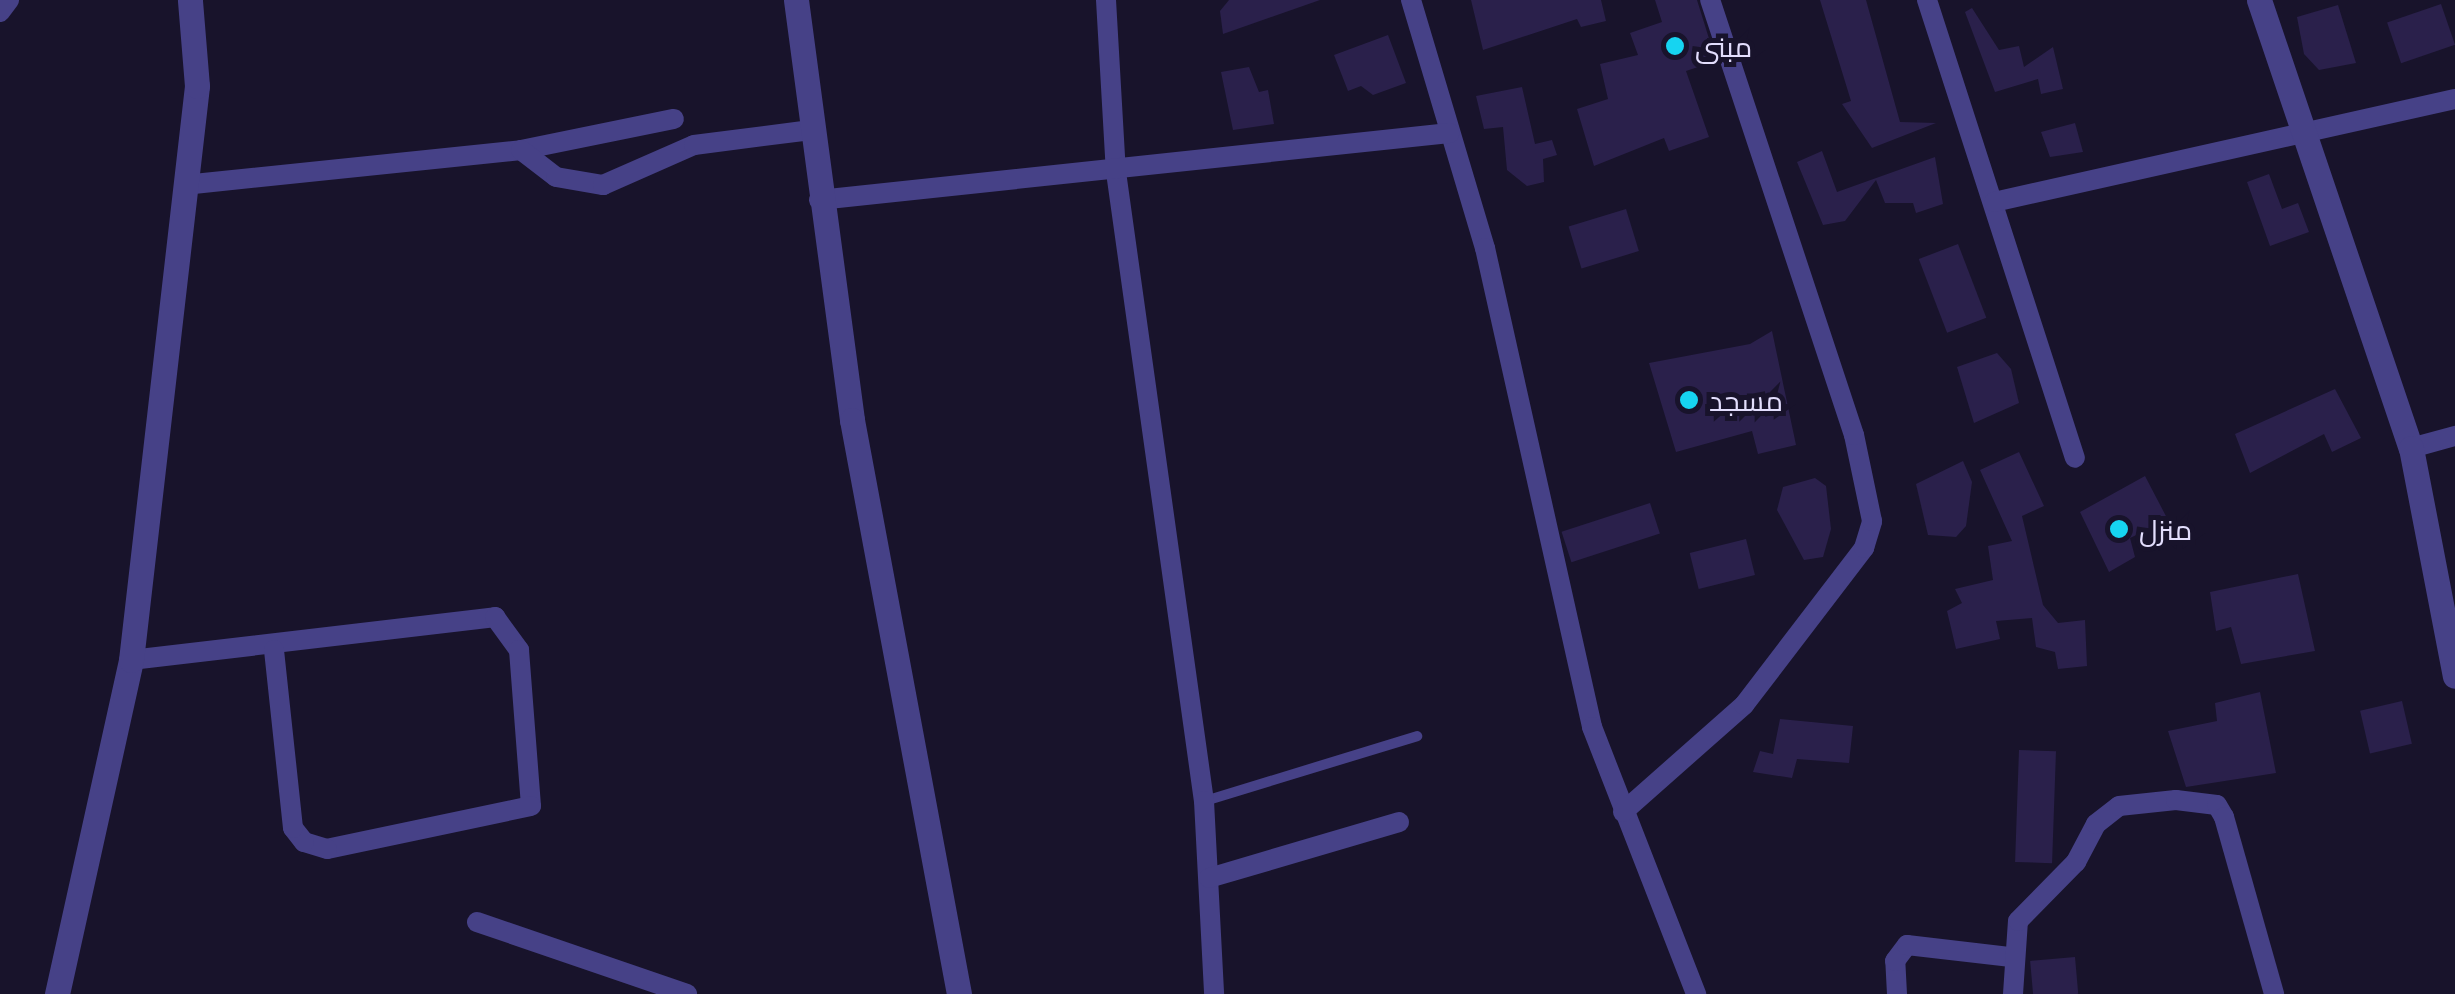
<!DOCTYPE html>
<meta charset="utf-8">
<style>
body{margin:0}
#map{position:relative;width:2455px;height:994px;overflow:hidden;background:#18132b;font-family:Manrope,Cairo,sans-serif}
div>[style]{position:absolute}
[style*='--x']{left:calc(var(--x)*1px);top:calc(var(--y)*1px);width:calc(var(--w)*1px);rotate:calc(var(--a)*1deg)}
.building>*{inset:0;background:#2a204b;transform-origin:0 0}
.service>*{height:10px;margin:-5px;padding:0 5px;transform-origin:5px;border-radius:5px;background:#464187}
.minor>*{height:20px;margin:-10px;padding:0 10px;transform-origin:10px;border-radius:10px;background:#464187}
.tertiary>*{height:25px;margin:-12.5px;padding:0 12.5px;transform-origin:12.5px;border-radius:12.5px;background:#464187}
.dots>*{width:28px;height:28px;translate:-50% -50%;box-sizing:border-box;border:5px solid #18132b;border-radius:50%}
span{translate:-50% -50%;white-space:nowrap;text-align:center;line-height:1.15;-webkit-text-stroke:10px #18132b;paint-order:stroke}
.poi-label{font-size:28px;color:#e3defd}
.left{translate:0 -50%;text-align:left}
</style>
<div id="map">
<div class="building">
<div style="clip-path:polygon(1229px 0,1320px 0,1223px 34px,1220px 11px)"></div>
<div style="clip-path:polygon(1471px 0,1601px 0,1606px 21px,1581px 27px,1577px 19px,1483px 50px)"></div>
<div style="clip-path:polygon(1655px 0,1697px 0,1716px 61px,1686px 71px,1709px 137px,1669px 151px,1664px 138px,1594px 166px,1577px 109px,1608px 99px,1600px 64px,1638px 55px,1630px 33px,1662px 22px)"></div>
<div style="clip-path:polygon(1820px 0,1866px 0,1900px 122px,1936px 123px,1872px 148px,1842px 104px,1851px 101px)"></div>
<div style="left:2441px;top:4px;width:43px;height:57px;rotate:71deg"></div>
<div style="clip-path:polygon(2338px 5px,2356px 63px,2319px 70px,2304px 54px,2297px 17px)"></div>
<div style="clip-path:polygon(1972px 8px,1999px 50px,2019px 46px,2024px 67px,2053px 47px,2063px 89px,2041px 94px,2038px 79px,1995px 92px,1965px 12px)"></div>
<div style="clip-path:polygon(1388px 35px,1406px 83px,1373px 95px,1361px 86px,1348px 91px,1334px 55px)"></div>
<div style="clip-path:polygon(1249px 67px,1259px 92px,1268px 90px,1274px 124px,1233px 130px,1221px 72px)"></div>
<div style="clip-path:polygon(1522px 87px,1535px 144px,1552px 140px,1557px 155px,1543px 159px,1544px 182px,1527px 186px,1507px 170px,1503px 127px,1484px 129px,1476px 96px)"></div>
<div style="clip-path:polygon(2075px 123px,2083px 152px,2050px 157px,2041px 132px)"></div>
<div style="clip-path:polygon(1822px 151px,1837px 192px,1935px 157px,1943px 204px,1916px 213px,1913px 203px,1885px 203px,1876px 180px,1845px 221px,1823px 225px,1797px 162px)"></div>
<div style="clip-path:polygon(2269px 174px,2282px 209px,2298px 203px,2309px 232px,2270px 246px,2247px 182px)"></div>
<div style="left:1626px;top:209px;width:44px;height:60px;rotate:73deg"></div>
<div style="left:1958px;top:244px;width:79px;height:42px;rotate:69deg"></div>
<div style="clip-path:polygon(1772px 331px,1796px 445px,1758px 454px,1752px 431px,1676px 452px,1649px 363px,1750px 344px)"></div>
<div style="clip-path:polygon(1997px 353px,2011px 369px,2019px 403px,1974px 423px,1957px 367px)"></div>
<div style="clip-path:polygon(2335px 389px,2361px 438px,2332px 452px,2324px 434px,2250px 473px,2235px 434px)"></div>
<div style="clip-path:polygon(2019px 452px,2044px 506px,2022px 516px,2043px 605px,2058px 623px,2085px 620px,2087px 666px,2058px 669px,2055px 652px,2036px 647px,2032px 618px,1996px 621px,2000px 639px,1956px 649px,1947px 611px,1962px 603px,1955px 589px,1993px 580px,1988px 546px,2012px 541px,1980px 470px)"></div>
<div style="clip-path:polygon(1963px 461px,1972px 482px,1966px 526px,1956px 537px,1928px 535px,1916px 484px)"></div>
<div style="clip-path:polygon(2145px 476px,2168px 520px,2130px 538px,2135px 557px,2109px 572px,2080px 512px)"></div>
<div style="clip-path:polygon(1815px 478px,1826px 486px,1831px 529px,1823px 557px,1804px 560px,1777px 510px,1783px 487px)"></div>
<div style="left:1650px;top:503px;width:32px;height:93px;rotate:72deg"></div>
<div style="left:1746px;top:539px;width:37px;height:58px;rotate:76deg"></div>
<div style="clip-path:polygon(2298px 574px,2315px 651px,2241px 664px,2231px 627px,2216px 631px,2210px 592px)"></div>
<div style="clip-path:polygon(2260px 692px,2276px 773px,2186px 787px,2168px 731px,2217px 721px,2215px 703px)"></div>
<div style="left:2402px;top:701px;width:44px;height:43px;rotate:77deg"></div>
<div style="clip-path:polygon(1780px 719px,1853px 726px,1849px 763px,1797px 759px,1792px 778px,1753px 772px,1760px 751px,1773px 754px)"></div>
<div style="left:2019px;top:750px;width:37px;height:112px;rotate:2deg"></div>
<div style="left:2075px;top:957px;width:37px;height:45px;rotate:85deg"></div>
</div>
<div class="service">
<div style="--x:1205;--y:801;--w:222;--a:-17"></div>
</div>
<div class="minor">
<div style="--x:1106;--y:0;--w:172;--a:86.7"></div>
<div style="--x:1116;--y:172;--w:635;--a:82.04"></div>
<div style="--x:1204;--y:801;--w:193;--a:87"></div>
<div style="--x:1411;--y:0;--w:259;--a:73.4"></div>
<div style="--x:1485;--y:248;--w:491;--a:77.4"></div>
<div style="--x:1592;--y:727;--w:287;--a:68.7"></div>
<div style="--x:1927;--y:0;--w:481;--a:72.1"></div>
<div style="--x:0;--y:12;--w:15;--a:-53"></div>
<div style="--x:521;--y:150;--w:156;--a:-11.5"></div>
<div style="--x:184;--y:185;--w:339;--a:-5.9"></div>
<div style="--x:521;--y:150;--w:44;--a:37.6"></div>
<div style="--x:556;--y:177;--w:48;--a:9.7"></div>
<div style="--x:603;--y:185;--w:99;--a:-23.7"></div>
<div style="--x:694;--y:145;--w:118;--a:-7.3"></div>
<div style="--x:819;--y:200;--w:634;--a:-6.07"></div>
<div style="--x:1994;--y:202;--w:472;--a:-12.6"></div>
<div style="--x:2411;--y:448;--w:46;--a:-15.3"></div>
<div style="--x:131;--y:660;--w:367;--a:-6.7"></div>
<div style="--x:495;--y:617;--w:41;--a:54"></div>
<div style="--x:519;--y:650;--w:156;--a:85.6"></div>
<div style="--x:531;--y:806;--w:208;--a:168.1"></div>
<div style="--x:327;--y:849;--w:24;--a:-163"></div>
<div style="--x:304;--y:842;--w:18;--a:-128"></div>
<div style="--x:293;--y:828;--w:179;--a:-96.1"></div>
<div style="--x:1623;--y:812;--w:162;--a:-41.5"></div>
<div style="--x:1744;--y:705;--w:198;--a:-52.6"></div>
<div style="--x:1864;--y:548;--w:28;--a:-73"></div>
<div style="--x:1872;--y:521;--w:88;--a:-101.8"></div>
<div style="--x:1854;--y:435;--w:458;--a:-108.3"></div>
<div style="--x:1209;--y:878;--w:198;--a:-16.4"></div>
<div style="--x:477;--y:922;--w:222;--a:18.9"></div>
<div style="--x:1897;--y:994;--w:33;--a:-93"></div>
<div style="--x:1895;--y:961;--w:20;--a:-53"></div>
<div style="--x:1907;--y:945;--w:105;--a:6.6"></div>
<div style="--x:2013;--y:994;--w:73;--a:-86.1"></div>
<div style="--x:2018;--y:921;--w:83;--a:-45.5"></div>
<div style="--x:2076;--y:862;--w:43;--a:-62.2"></div>
<div style="--x:2096;--y:824;--w:29;--a:-38"></div>
<div style="--x:2119;--y:806;--w:57;--a:-6"></div>
<div style="--x:2176;--y:800;--w:41;--a:7"></div>
<div style="--x:2217;--y:805;--w:14;--a:60"></div>
<div style="--x:2224;--y:817;--w:184;--a:74.2"></div>
</div>
<div class="tertiary">
<div style="--x:796;--y:0;--w:424;--a:82.4"></div>
<div style="--x:852;--y:420;--w:584;--a:79.44"></div>
<div style="--x:2259;--y:0;--w:473;--a:71.3"></div>
<div style="--x:2411;--y:448;--w:232;--a:79.1"></div>
<div style="--x:57;--y:994;--w:342;--a:-77.5"></div>
<div style="--x:131;--y:660;--w:578;--a:-83.44"></div>
<div style="--x:197;--y:86;--w:86;--a:-94.7"></div>
</div>
<div class="dots">
<div style="left:1675px;top:46px;background:#16d4f1"></div>
<div style="left:1689px;top:400px;background:#16d4f1"></div>
<div style="left:2119px;top:529px;background:#16d4f1"></div>
</div>
<div class="poi-label">
<span class="left" style="left:1695px;top:46px">مبنى</span>
<span class="left" style="left:1709px;top:400px">مسجد</span>
<span class="left" style="left:2139px;top:529px">منزل</span>
</div>
</div>
